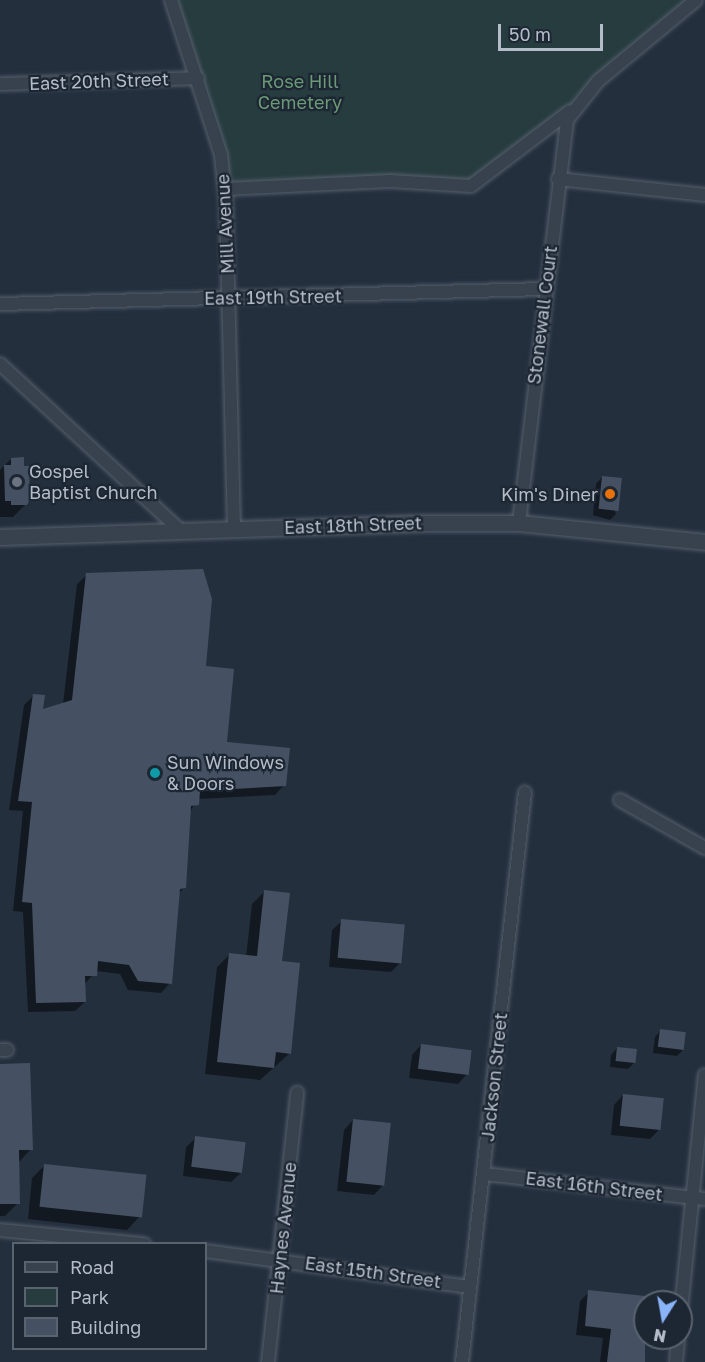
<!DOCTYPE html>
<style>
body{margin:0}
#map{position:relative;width:705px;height:1362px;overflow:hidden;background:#242f3e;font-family:"Golos Text",sans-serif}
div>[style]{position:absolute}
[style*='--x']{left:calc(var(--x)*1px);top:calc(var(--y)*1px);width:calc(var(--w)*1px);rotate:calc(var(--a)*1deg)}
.green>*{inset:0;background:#263c3f}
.shadow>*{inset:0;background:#0007}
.building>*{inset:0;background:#455162;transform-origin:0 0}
.roads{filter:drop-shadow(0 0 2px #565f6c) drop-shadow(0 0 2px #565f6c)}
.minor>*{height:12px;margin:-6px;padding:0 6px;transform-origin:6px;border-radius:6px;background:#38414e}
.tertiary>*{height:15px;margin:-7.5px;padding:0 7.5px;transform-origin:7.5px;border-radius:7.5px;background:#38414e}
.dots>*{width:16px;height:16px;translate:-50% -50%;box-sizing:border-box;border:3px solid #1d2633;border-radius:50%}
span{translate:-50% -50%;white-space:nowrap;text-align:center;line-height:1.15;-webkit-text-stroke:4.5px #1d2633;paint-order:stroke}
.street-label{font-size:18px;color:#b4bcc9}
.park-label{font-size:18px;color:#6b9a76}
.poi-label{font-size:18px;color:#b4bcc9}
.left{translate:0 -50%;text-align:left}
.right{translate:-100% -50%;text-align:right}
.legend{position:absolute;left:12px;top:1242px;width:195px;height:108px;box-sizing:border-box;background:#1d2633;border:2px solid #59626f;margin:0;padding:8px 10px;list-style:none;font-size:18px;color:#b4bcc9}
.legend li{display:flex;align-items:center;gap:12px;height:30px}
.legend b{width:30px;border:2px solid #59626f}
.north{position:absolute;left:633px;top:1290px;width:60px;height:60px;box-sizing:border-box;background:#1d2633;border:2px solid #59626f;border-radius:50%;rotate:191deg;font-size:16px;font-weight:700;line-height:24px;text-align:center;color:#b4bcc9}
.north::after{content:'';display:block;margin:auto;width:21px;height:27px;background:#8ab4f8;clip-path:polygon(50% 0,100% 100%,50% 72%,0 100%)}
.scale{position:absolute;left:498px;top:24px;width:105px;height:27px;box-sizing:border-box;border:3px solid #b4bcc9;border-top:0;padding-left:8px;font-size:18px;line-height:21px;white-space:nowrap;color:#b4bcc9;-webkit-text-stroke:4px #1d2633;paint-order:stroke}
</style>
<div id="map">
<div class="green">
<div style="clip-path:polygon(171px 0,696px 0,578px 102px,471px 186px,390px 181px,225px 189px)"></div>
</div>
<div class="shadow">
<div style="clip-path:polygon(11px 459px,26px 504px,13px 517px,0 517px,0 470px)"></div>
<div style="clip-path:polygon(602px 477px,616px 514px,610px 520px,593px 515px,596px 484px)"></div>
<div style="clip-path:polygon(87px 575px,205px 667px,225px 743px,284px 785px,275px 795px,198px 799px,189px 813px,184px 888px,178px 894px,170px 983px,161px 993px,128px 990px,120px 974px,96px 971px,84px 985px,85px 1002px,75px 1011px,28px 1012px,23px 912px,13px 911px,23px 811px,9px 810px,24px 705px,33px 696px,41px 712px,63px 704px,77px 584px)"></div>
<div style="clip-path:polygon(264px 892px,280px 962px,290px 1053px,260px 1080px,205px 1074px,217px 967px,229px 955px,246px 957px,252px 904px)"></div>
<div style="clip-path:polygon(342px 921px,400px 963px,391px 972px,329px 967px,332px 930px)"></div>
<div style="clip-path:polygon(661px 1030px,683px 1050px,677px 1056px,653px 1053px,655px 1037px)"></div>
<div style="clip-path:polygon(421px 1045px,467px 1074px,458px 1084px,409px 1078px,412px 1055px)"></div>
<div style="clip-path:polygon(617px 1048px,634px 1063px,628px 1069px,610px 1067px,611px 1055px)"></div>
<div style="clip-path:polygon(0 1065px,31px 1149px,19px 1162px,18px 1203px,5px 1216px,0 1216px)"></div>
<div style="clip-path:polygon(623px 1095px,659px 1130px,650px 1139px,611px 1135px,614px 1105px)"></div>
<div style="clip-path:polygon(353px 1120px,383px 1185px,374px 1195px,337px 1191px,344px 1130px)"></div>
<div style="clip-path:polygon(196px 1138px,241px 1173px,231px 1182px,183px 1176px,186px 1147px)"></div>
<div style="clip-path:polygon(44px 1166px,139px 1217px,127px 1230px,28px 1219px,32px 1178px)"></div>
<div style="clip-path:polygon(589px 1292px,650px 1298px,645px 1302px,644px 1362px,600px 1362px,603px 1338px,576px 1335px,580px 1301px)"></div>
</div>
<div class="building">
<div style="clip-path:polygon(24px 457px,24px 466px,29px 466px,30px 499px,27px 505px,11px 505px,11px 501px,5px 501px,4px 465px,11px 465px,11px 458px)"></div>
<div style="left:602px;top:476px;width:20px;height:33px;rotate:6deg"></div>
<div style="clip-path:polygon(203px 569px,212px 599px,206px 666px,234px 669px,227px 742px,290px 748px,286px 786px,200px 791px,199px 805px,191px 806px,186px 888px,180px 889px,172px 984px,138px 981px,129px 965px,98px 961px,97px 976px,85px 976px,86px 1002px,36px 1003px,32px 903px,22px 902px,32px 802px,18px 801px,33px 694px,45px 695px,43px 709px,72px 700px,86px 573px)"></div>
<div style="clip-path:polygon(264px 890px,290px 893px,282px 961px,300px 963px,291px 1054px,276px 1052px,274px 1068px,217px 1062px,229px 953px,257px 956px)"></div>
<div style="left:341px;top:919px;width:64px;height:39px;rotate:5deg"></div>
<div style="left:660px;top:1029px;width:26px;height:18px;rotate:7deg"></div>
<div style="left:421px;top:1044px;width:51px;height:25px;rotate:7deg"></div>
<div style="left:617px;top:1047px;width:20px;height:14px;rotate:6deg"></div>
<div style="clip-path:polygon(30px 1063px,33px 1150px,19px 1150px,20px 1204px,0 1204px,0 1064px)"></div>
<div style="left:623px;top:1094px;width:41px;height:32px;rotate:6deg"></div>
<div style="left:353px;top:1119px;width:38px;height:63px;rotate:6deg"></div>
<div style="left:195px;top:1136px;width:51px;height:31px;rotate:7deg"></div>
<div style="left:44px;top:1164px;width:103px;height:43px;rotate:6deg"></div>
<div style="clip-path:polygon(588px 1290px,645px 1296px,645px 1362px,607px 1362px,611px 1329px,585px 1326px)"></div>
</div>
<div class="roads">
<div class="minor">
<div style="--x:171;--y:0;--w:163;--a:72.1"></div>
<div style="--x:221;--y:155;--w:47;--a:83.9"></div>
<div style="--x:226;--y:202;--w:326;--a:88.6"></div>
<div style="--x:0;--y:84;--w:198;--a:-1.7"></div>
<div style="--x:558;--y:179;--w:148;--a:6.2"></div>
<div style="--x:225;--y:189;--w:165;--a:-2.8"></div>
<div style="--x:390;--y:181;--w:81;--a:3.5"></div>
<div style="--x:471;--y:186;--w:124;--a:-37.1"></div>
<div style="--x:0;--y:304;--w:545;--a:-1.58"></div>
<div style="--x:0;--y:364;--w:246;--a:42.7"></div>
<div style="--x:519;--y:523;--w:406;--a:-83.2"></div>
<div style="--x:567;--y:120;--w:50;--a:-51.5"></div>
<div style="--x:598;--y:81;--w:127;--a:-39.6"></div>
<div style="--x:620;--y:800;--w:98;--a:29.5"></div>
<div style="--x:0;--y:1050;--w:7;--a:0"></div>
<div style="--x:484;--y:1174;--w:222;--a:6.5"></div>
<div style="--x:0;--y:1230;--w:145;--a:5.6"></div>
<div style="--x:206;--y:1251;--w:265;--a:7.8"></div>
<div style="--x:681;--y:1310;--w:236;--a:-84.2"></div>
<div style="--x:268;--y:1362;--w:271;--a:-83.8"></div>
<div style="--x:462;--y:1362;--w:573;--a:-83.69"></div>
<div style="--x:676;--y:1362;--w:24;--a:-85"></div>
</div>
<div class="tertiary">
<div style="--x:0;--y:537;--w:421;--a:-1.9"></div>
<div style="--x:421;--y:523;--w:98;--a:0"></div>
<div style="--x:519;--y:523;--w:187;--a:5.8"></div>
</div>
</div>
<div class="dots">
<div style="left:17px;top:482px;background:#6b7280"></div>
<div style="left:610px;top:494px;background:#e8710a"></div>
<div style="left:155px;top:773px;background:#0f9aa8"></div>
</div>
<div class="street-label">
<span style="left:99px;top:81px;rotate:-2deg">East 20th Street</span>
<span style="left:225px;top:224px;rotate:-93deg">Mill Avenue</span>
<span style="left:273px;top:297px;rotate:-1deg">East 19th Street</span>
<span style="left:542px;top:315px;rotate:-83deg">Stonewall Court</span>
<span style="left:353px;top:525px;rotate:-2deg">East 18th Street</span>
<span style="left:494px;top:1077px;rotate:-84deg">Jackson Street</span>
<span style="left:594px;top:1186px;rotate:7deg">East 16th Street</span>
<span style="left:283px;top:1228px;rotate:-84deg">Haynes Avenue</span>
<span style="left:373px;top:1272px;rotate:8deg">East 15th Street</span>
</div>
<div class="park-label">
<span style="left:300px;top:92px">Rose Hill<br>Cemetery</span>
</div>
<div class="poi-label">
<span class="left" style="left:29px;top:482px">Gospel<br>Baptist Church</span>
<span class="right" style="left:598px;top:494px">Kim's Diner</span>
<span class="left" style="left:167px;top:773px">Sun Windows<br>&amp; Doors</span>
</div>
<ul class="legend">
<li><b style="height:8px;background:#38414e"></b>Road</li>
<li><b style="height:16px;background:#263c3f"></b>Park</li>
<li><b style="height:16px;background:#455162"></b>Building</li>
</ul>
<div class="north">N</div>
<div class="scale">50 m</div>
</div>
